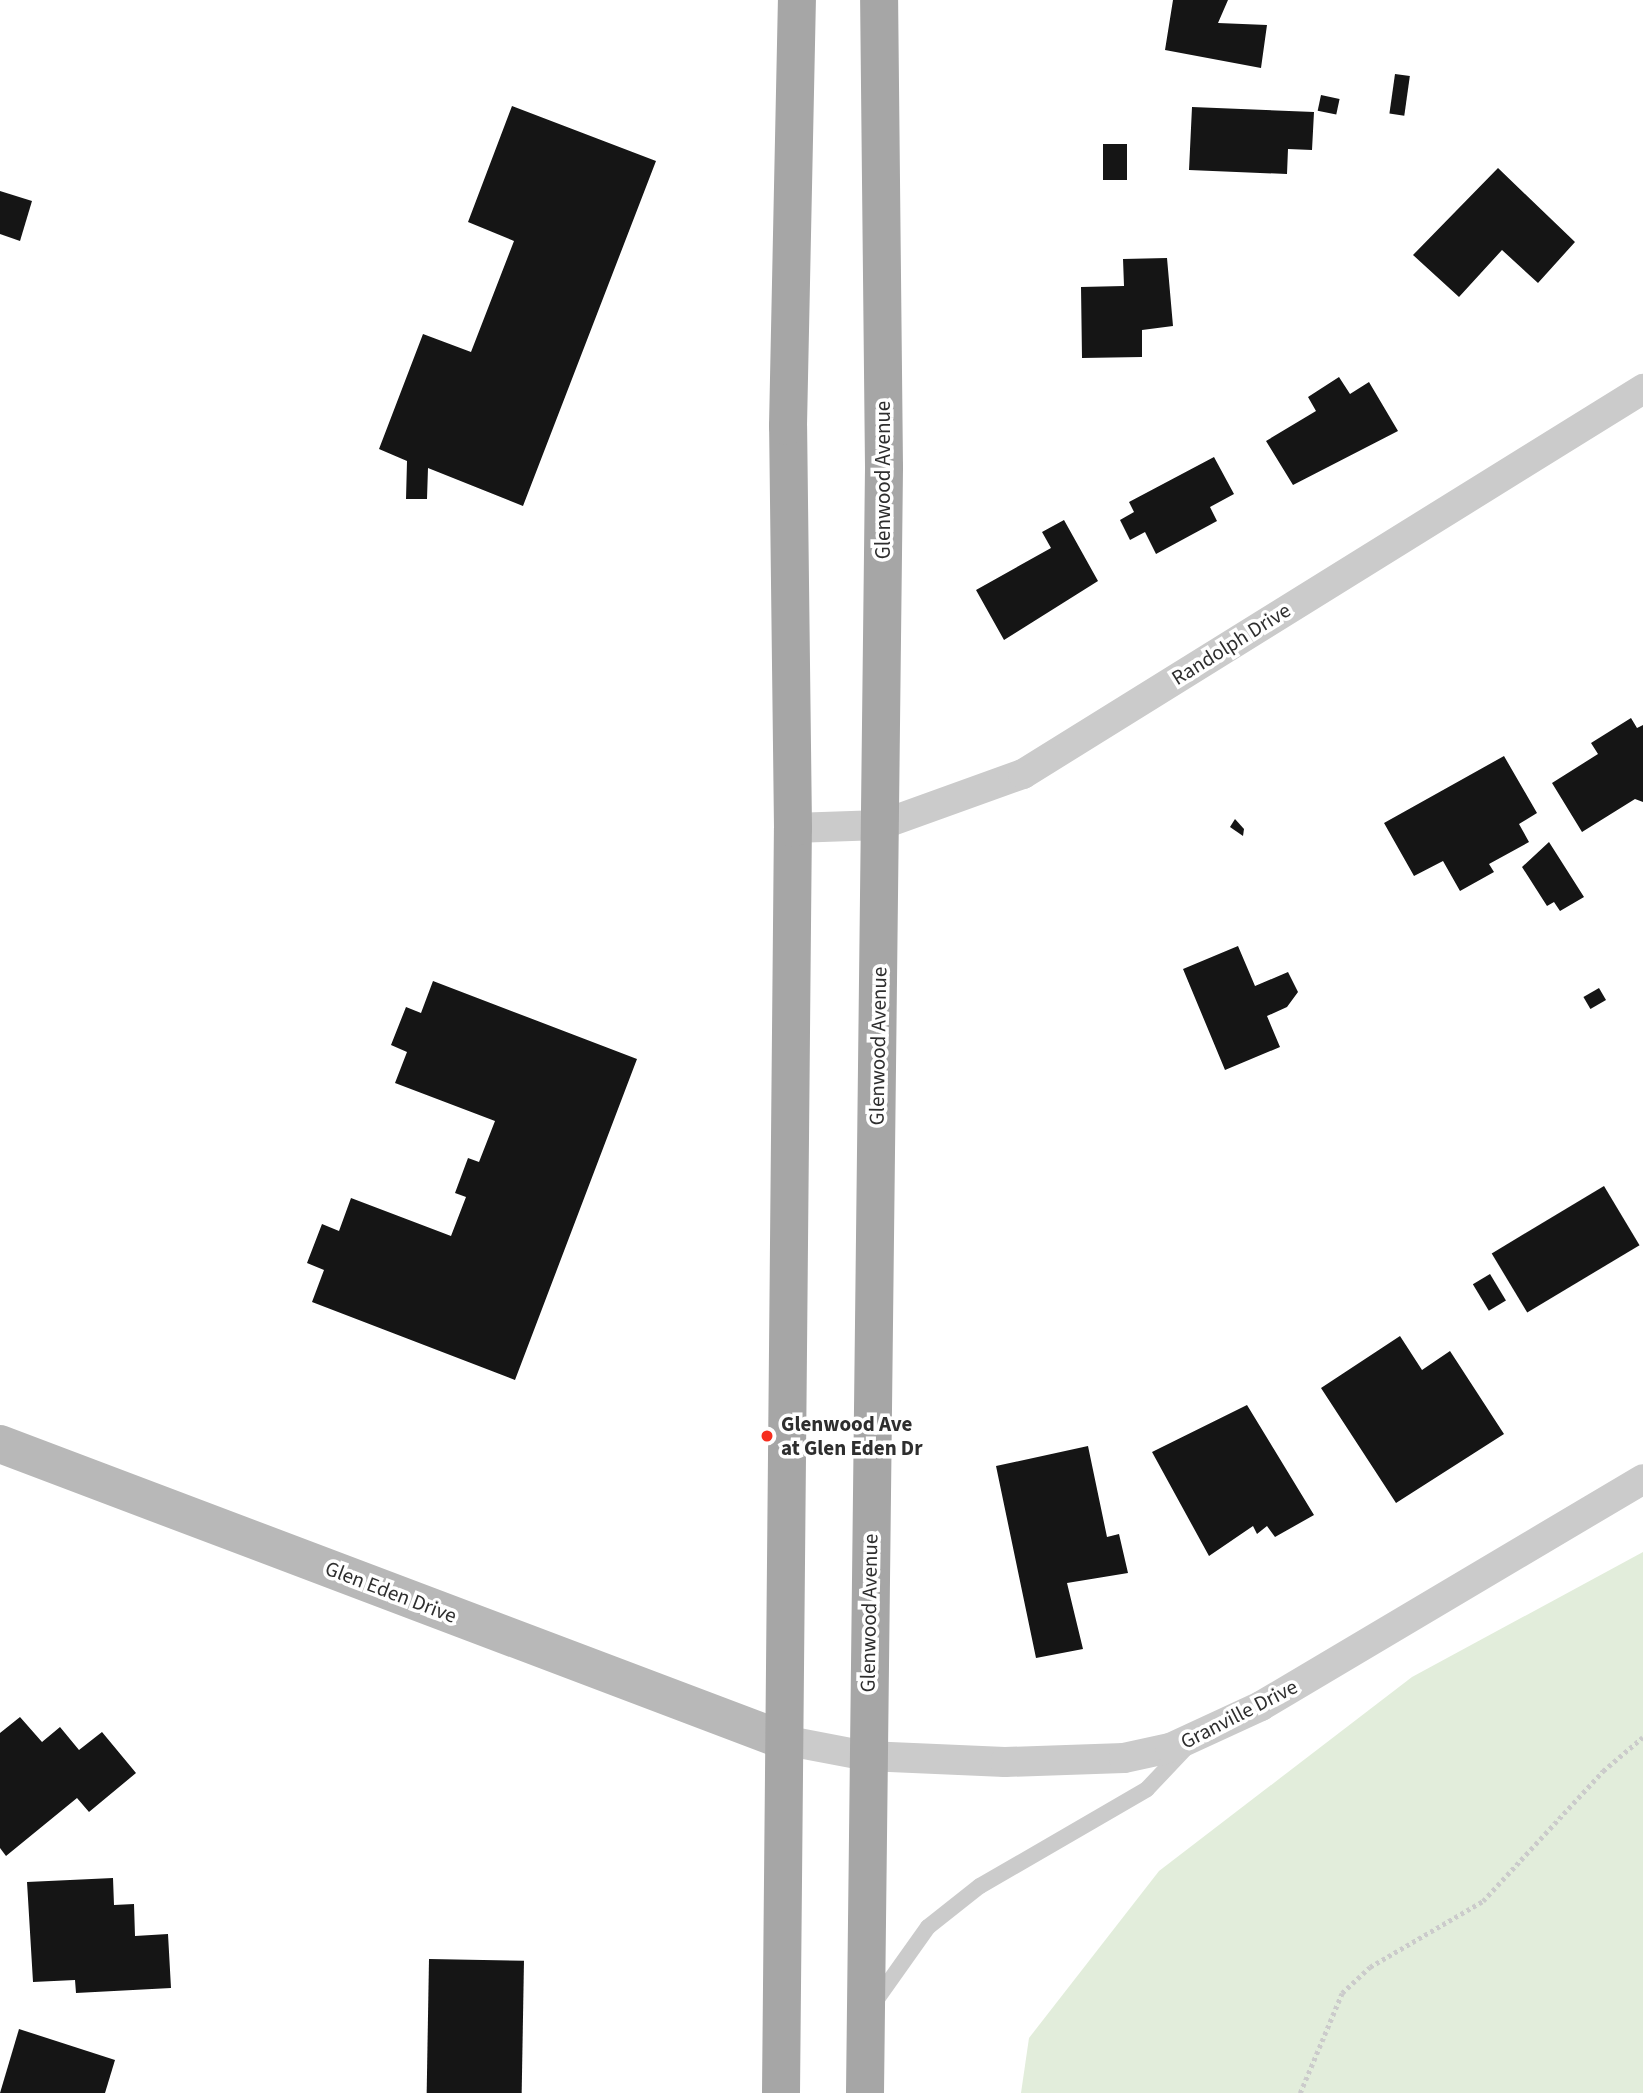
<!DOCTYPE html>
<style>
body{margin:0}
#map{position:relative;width:1643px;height:2093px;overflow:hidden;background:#fff;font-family:"Source Sans 3",sans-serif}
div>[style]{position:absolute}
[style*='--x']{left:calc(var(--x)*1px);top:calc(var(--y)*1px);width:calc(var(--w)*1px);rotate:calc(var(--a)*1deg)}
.green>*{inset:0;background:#e2eddb}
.building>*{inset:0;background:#151515;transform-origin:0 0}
.path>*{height:4.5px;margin-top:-2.25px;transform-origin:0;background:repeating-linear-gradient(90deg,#cbcbcb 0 3.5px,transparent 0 7px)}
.service>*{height:16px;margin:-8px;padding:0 8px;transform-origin:8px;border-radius:8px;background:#cbcbcb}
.minor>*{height:30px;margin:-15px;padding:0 15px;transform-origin:15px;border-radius:15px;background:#cbcbcb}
.secondary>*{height:38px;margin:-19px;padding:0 19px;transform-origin:19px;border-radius:19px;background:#b8b8b8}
.primary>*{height:38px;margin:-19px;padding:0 19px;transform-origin:19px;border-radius:19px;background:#a6a6a6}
.dots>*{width:19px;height:19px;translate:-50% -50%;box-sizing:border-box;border:4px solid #fff;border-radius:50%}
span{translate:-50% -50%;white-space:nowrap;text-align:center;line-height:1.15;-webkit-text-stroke:7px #fff;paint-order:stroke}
.street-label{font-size:21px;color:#2e2e2e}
.poi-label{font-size:21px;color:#2e2e2e;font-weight:700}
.left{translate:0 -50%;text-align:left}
</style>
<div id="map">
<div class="green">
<div style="clip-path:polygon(1643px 1552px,1643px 2093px,1021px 2093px,1029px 2038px,1159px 1871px,1412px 1677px)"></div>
</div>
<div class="building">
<div style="clip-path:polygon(1173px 0,1228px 0,1218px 23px,1267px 25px,1261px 68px,1165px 50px)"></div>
<div style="left:1395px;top:74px;width:15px;height:40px;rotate:8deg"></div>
<div style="left:1321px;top:95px;width:19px;height:16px;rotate:12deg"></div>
<div style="clip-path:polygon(512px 106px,656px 161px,523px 506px,428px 468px,427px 499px,406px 499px,407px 461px,379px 449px,423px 334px,471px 352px,514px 241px,468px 222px)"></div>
<div style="clip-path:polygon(1192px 107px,1314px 112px,1312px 150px,1288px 149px,1287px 174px,1189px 170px)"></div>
<div style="left:1103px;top:144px;width:24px;height:36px"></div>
<div style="clip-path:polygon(1498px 168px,1575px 242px,1538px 283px,1502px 250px,1459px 297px,1413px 255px)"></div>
<div style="clip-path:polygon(0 191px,32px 201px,20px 241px,0 234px)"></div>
<div style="clip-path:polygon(1167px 258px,1173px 326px,1142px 330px,1142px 357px,1082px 358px,1081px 287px,1124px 286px,1123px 259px)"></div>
<div style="clip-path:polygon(1339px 377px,1350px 394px,1369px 382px,1398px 431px,1293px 485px,1266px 441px,1316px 411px,1308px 397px)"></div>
<div style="clip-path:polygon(1214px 457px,1234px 494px,1210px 507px,1217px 521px,1156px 554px,1145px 532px,1130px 540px,1120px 520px,1134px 512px,1129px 502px)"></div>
<div style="clip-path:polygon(1064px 520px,1098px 581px,1004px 640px,976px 590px,1051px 548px,1042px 532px)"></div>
<div style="clip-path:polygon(1631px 718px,1637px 728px,1643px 725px,1643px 802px,1635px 799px,1582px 832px,1552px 783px,1598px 754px,1591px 743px)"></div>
<div style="clip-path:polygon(1504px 756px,1537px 813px,1519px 824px,1529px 842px,1489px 864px,1494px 872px,1460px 891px,1443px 861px,1414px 876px,1384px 823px)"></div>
<div style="clip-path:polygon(1235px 819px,1244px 829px,1243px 836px,1230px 827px)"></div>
<div style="clip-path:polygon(1549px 842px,1584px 897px,1560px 911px,1554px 902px,1547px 906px,1522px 867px)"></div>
<div style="clip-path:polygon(1238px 946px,1255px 986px,1288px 972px,1298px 992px,1287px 1007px,1267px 1016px,1280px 1047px,1225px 1070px,1183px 969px)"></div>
<div style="clip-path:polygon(433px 981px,637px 1059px,515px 1380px,312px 1302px,324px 1270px,307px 1263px,322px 1224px,339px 1231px,351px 1198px,451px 1236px,466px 1197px,455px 1193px,468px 1158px,479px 1162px,495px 1121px,395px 1083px,407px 1052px,391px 1045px,406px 1007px,421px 1013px)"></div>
<div style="left:1599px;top:988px;width:14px;height:18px;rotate:60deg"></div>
<div style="left:1604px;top:1186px;width:69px;height:131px;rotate:59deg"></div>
<div style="left:1490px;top:1274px;width:31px;height:20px;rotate:59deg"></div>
<div style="clip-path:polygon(1400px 1336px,1422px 1370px,1450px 1351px,1504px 1434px,1396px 1503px,1321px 1388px)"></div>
<div style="clip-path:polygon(1247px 1405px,1314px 1515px,1275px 1537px,1267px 1526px,1257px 1534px,1253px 1526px,1209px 1556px,1152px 1452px)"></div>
<div style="clip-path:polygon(1088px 1446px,1107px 1537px,1119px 1534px,1128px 1573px,1067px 1583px,1083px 1649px,1036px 1658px,996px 1466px)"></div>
<div style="clip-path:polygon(20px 1717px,42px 1742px,60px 1727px,79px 1750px,102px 1732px,136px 1773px,89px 1812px,77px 1798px,6px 1856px,0 1848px,0 1733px)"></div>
<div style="clip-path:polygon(113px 1878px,114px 1905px,134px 1904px,135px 1936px,168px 1934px,171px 1988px,76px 1993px,75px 1980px,33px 1982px,27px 1882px)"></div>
<div style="left:429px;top:1959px;width:95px;height:134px;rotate:1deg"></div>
<div style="clip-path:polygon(19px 2029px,115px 2060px,105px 2093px,0 2093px)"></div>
</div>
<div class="path">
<div style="--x:1300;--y:2093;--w:108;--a:-67.2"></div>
<div style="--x:1342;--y:1993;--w:38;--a:-43"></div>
<div style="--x:1370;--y:1967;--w:131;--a:-30.3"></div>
<div style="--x:1483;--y:1901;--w:177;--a:-47.3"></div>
<div style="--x:1603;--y:1771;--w:52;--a:-40.4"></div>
</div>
<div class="service">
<div style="--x:874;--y:2003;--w:93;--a:-54.6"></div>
<div style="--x:928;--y:1927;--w:66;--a:-38.3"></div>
<div style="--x:980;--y:1886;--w:193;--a:-30.1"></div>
<div style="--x:1147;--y:1789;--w:55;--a:-46.5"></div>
</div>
<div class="minor">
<div style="--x:793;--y:828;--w:88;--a:-2"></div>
<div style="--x:881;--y:825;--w:151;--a:-19.8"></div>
<div style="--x:1023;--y:774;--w:730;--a:-31.84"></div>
<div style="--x:783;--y:1740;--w:86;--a:10.8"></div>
<div style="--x:867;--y:1756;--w:138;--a:2.5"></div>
<div style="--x:1005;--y:1762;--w:119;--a:-1.9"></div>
<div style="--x:1124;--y:1758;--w:47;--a:-12.3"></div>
<div style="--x:1170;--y:1748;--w:100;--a:-24.8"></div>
<div style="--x:1261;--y:1706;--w:444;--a:-30.7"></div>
</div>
<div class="secondary">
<div style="--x:0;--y:1444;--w:837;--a:20.71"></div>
</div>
<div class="primary">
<div style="--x:781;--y:2093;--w:1265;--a:-89.46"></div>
<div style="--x:793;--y:828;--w:402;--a:-90.7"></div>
<div style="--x:788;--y:426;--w:426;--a:-88.8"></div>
<div style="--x:865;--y:2093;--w:1626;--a:-89.33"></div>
<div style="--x:884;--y:467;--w:467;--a:-90.6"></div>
</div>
<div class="dots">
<div style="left:767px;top:1436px;background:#f62e1f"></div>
</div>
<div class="street-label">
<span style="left:883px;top:480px;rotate:-90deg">Glenwood Avenue</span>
<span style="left:1231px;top:644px;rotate:-32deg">Randolph Drive</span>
<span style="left:878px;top:1046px;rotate:-89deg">Glenwood Avenue</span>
<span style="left:391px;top:1592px;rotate:21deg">Glen Eden Drive</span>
<span style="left:869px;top:1613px;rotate:-89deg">Glenwood Avenue</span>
<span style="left:1239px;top:1714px;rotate:-27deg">Granville Drive</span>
</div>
<div class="poi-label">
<span class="left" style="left:781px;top:1436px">Glenwood Ave<br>at Glen Eden Dr</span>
</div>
</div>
